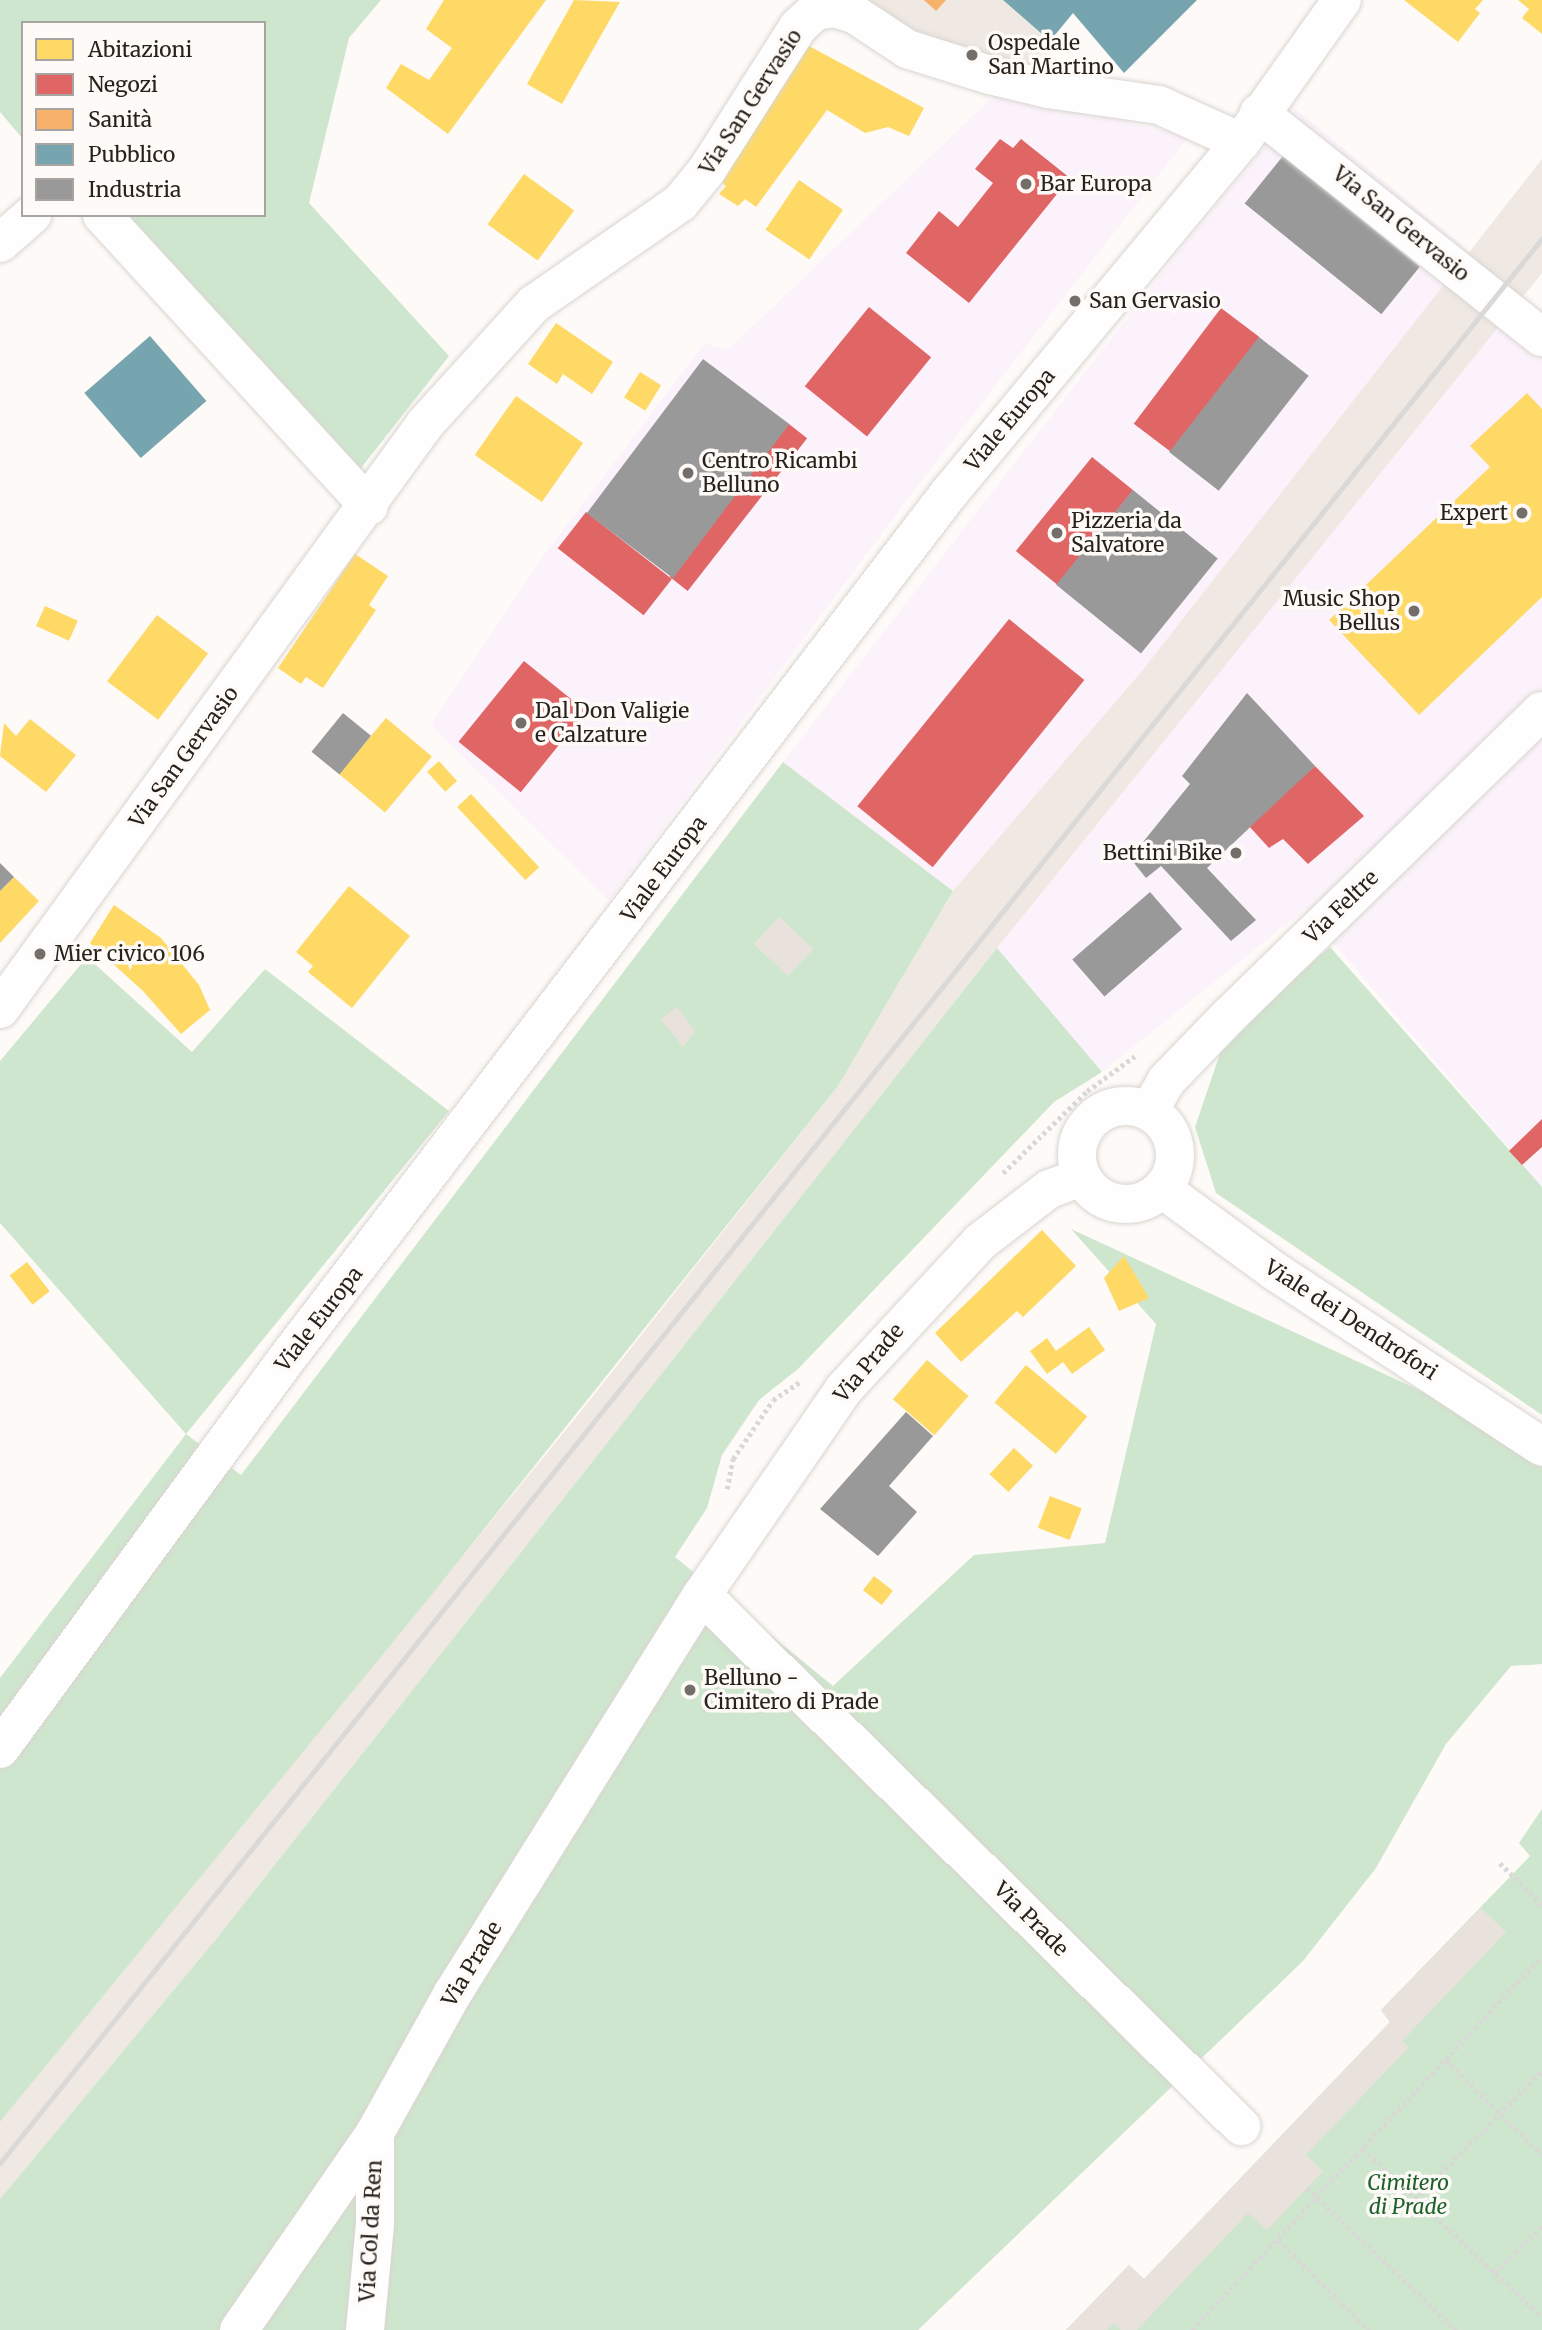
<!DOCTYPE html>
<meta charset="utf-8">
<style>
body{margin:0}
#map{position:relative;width:1542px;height:2330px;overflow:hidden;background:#fdfaf8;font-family:Merriweather,serif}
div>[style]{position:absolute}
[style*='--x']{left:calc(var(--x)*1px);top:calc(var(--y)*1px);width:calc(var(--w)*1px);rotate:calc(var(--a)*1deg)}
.commercial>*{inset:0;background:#fbf2fb}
.built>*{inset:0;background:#efe8e3}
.green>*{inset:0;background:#cfe6ce}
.homes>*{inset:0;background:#ffd966;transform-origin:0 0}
.shops>*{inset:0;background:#e06666;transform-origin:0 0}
.health>*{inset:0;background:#f6b26b}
.public>*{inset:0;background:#76a5af;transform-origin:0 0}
.industry>*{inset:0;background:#999;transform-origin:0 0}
.building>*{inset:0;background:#e9e2dc;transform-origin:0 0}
.path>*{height:4.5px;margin-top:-2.25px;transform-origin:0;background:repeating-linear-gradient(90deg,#d9d8d7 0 3.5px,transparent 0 7px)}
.roads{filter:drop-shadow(0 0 2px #d9d5d0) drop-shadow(0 0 2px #d9d5d0)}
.minor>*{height:38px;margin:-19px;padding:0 19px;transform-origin:19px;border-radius:19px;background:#fffefe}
.major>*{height:38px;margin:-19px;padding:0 19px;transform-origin:19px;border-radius:19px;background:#fffefe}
.major>.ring{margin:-19px;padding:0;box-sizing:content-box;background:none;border:38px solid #fffefe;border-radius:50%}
.rail>*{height:5px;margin:-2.5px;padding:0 2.5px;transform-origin:2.5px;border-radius:2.5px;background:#dad9d8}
.dots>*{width:19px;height:19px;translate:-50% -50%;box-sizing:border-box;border:4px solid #fefaf7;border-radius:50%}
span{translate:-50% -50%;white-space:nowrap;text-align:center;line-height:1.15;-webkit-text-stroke:7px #fefaf7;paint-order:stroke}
.poi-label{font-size:21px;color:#28221c}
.left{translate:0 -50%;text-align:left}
.right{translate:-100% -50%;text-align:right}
.street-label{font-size:21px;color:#28221c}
.park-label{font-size:21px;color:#1e612a;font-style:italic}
.legend{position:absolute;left:21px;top:21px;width:245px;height:196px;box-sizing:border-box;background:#fefaf7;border:2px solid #a8a49f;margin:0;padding:9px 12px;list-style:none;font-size:21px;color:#28221c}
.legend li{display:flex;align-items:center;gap:14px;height:35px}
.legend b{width:35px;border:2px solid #a8a49f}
</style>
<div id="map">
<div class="commercial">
<div style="clip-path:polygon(996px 94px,1189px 136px,918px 485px,609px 901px,431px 725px,547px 551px,705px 343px,728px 350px)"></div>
<div style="clip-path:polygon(1296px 109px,1470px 252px,1142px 671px,953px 891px,783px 762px,1180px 250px)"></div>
<div style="clip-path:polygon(1522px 297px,1542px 312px,1542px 1187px,1305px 909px,1102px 1072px,997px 948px)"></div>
</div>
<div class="built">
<div style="clip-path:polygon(819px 0,1112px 0,1073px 13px,1050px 41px,1035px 102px)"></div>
<div style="clip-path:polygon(1542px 159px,1542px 273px,997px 948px,221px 1933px,0 2199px,0 2122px,582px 1410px,838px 1086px,953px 891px,1142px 671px)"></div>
</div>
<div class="green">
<div style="clip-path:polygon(0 0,381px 0,349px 38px,309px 203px,449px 356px,354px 477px,110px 215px,264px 215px,264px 23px,23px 23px,23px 139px,0 112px)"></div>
<div style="clip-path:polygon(783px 762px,953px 891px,838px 1086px,429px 1598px,0 2122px,0 1678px,186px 1434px,0 1223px,0 1061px,87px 957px,192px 1052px,265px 969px,449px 1111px,186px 1434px,241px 1475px)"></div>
<div style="clip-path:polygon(1330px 947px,1542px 1187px,1542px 1415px,1216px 1193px,1195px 1127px,1226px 1036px)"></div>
<div style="clip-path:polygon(997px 948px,1102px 1072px,1054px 1102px,798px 1369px,759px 1400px,722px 1455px,707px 1508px,675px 1557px,833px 1686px,974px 1555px,1105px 1543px,1156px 1324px,1071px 1229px,1542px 1447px,1542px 1664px,1511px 1666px,1446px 1744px,1376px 1868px,1303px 1961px,918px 2330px,0 2330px,0 2199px,221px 1933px)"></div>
<div style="clip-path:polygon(1542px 1809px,1542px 2330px,1066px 2330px,1129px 2265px,1144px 2279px,1390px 2022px,1381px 2010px,1530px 1856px,1519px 1843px)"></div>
</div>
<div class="homes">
<div style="clip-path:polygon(444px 0,546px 0,448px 134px,386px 88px,401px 64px,429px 80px,452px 48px,426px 29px)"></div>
<div style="clip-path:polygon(574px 0,620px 2px,562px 104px,527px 84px)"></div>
<div style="clip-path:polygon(1404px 0,1483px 0,1475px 9px,1480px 13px,1458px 42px)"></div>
<div style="clip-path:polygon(1518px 0,1542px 0,1542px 34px,1522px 18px,1529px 9px)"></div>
<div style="clip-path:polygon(809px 46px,924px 108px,909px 136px,888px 127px,865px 133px,827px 110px,756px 207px,745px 199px,738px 206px,719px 194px,726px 186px,715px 177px)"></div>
<div style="left:524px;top:174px;width:62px;height:62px;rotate:36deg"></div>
<div style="left:799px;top:180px;width:53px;height:60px;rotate:34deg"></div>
<div style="clip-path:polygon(556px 323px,613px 362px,592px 394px,563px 374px,557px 384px,528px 364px)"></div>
<div style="left:640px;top:372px;width:25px;height:30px;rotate:32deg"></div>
<div style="clip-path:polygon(1527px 393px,1542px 409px,1542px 597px,1419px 715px,1329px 620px,1490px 467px,1470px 446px)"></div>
<div style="left:516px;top:396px;width:82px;height:72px;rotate:35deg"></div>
<div style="clip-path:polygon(355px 554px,388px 576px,369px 605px,376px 610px,323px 688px,306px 677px,301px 684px,278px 668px)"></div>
<div style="left:45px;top:606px;width:36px;height:22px;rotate:24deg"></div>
<div style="left:157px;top:615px;width:64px;height:83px;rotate:37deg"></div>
<div style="left:386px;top:718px;width:60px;height:73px;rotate:40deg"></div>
<div style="clip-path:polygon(30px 719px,76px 755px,46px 792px,0 756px,4px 723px,16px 736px)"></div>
<div style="left:439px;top:761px;width:27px;height:16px;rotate:48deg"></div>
<div style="left:471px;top:794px;width:100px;height:19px;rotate:47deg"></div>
<div style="clip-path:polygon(14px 877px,39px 901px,0 943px,0 891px)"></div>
<div style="clip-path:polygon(349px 886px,410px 936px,352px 1008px,308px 972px,313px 966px,296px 952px)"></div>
<div style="clip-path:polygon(114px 905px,161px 938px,199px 985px,210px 1010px,181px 1034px,143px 991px,90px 943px)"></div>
<div style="clip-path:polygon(1042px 1230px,1076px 1266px,1023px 1317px,1017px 1311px,961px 1362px,935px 1333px)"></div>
<div style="clip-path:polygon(1124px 1256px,1149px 1298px,1119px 1311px,1104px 1278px)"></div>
<div style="left:27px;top:1262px;width:37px;height:22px;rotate:52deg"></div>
<div style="clip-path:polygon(1089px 1327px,1105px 1350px,1072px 1374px,1063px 1362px,1047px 1374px,1030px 1351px,1047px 1338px,1056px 1351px)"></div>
<div style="left:927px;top:1360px;width:55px;height:52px;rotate:41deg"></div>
<div style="left:1026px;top:1365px;width:80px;height:49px;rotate:40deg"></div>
<div style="left:1014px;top:1448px;width:26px;height:36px;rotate:43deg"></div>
<div style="left:1050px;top:1496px;width:34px;height:34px;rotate:21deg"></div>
<div style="left:874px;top:1576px;width:24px;height:18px;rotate:38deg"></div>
</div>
<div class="shops">
<div style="clip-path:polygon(1000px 139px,1013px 148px,1021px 139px,1070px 178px,969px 303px,906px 253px,939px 211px,958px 227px,993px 183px,975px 169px)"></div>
<div style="left:869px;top:307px;width:80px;height:102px;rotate:39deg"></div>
<div style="left:1221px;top:308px;width:48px;height:145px;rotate:37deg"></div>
<div style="left:789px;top:424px;width:23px;height:194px;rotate:38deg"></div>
<div style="left:1092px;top:457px;width:53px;height:121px;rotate:39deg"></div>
<div style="left:586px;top:512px;width:109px;height:46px;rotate:38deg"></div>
<div style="left:1009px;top:619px;width:97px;height:241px;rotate:39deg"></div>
<div style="left:524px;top:661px;width:80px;height:104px;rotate:39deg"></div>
<div style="clip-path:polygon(1315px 766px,1364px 816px,1308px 864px,1283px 839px,1269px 848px,1248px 825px)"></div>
<div style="clip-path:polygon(1542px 1119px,1542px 1147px,1522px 1165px,1509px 1151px)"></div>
</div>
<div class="health">
<div style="clip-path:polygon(924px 0,946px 0,936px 11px)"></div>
</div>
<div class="public">
<div style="clip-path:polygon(1003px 0,1197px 0,1124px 73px,1073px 13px,1050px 41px)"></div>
<div style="left:150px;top:336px;width:86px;height:87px;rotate:49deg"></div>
</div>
<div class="industry">
<div style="left:1283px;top:156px;width:176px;height:61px;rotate:39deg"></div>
<div style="left:1259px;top:337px;width:63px;height:146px;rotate:38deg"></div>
<div style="left:703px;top:359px;width:108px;height:193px;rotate:37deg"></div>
<div style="left:1133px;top:490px;width:109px;height:122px;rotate:39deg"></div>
<div style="clip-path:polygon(1247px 693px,1315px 766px,1207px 868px,1256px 920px,1231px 941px,1161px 866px,1146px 878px,1130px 858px,1190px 784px,1182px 776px)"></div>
<div style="left:343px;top:713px;width:36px;height:50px;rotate:39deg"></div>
<div style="clip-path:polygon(0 863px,14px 877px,0 891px)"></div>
<div style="left:1150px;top:892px;width:49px;height:103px;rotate:49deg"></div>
<div style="clip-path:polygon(906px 1412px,933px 1436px,889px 1486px,917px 1512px,878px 1556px,820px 1509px)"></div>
</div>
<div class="building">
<div style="left:779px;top:917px;width:47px;height:37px;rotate:43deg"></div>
<div style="clip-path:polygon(677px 1007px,695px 1031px,683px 1047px,661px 1019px)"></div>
<div style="clip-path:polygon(1481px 1908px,1506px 1932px,1402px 2041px,1409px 2047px,1306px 2155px,1323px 2171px,1267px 2230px,1248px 2213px,1137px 2330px,1121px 2330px,1114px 2323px,1107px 2330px,1066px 2330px,1129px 2265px,1144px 2279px,1390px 2022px,1381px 2010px)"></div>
</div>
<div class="path">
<div style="--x:1003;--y:1173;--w:117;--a:-44.3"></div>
<div style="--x:1087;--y:1091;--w:59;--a:-36.1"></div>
<div style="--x:727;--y:1489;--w:31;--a:-79"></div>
<div style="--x:733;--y:1459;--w:71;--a:-55.9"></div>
<div style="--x:773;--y:1400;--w:32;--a:-34"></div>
<div style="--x:1500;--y:1863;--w:59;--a:44.3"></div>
<div style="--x:1446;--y:2060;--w:135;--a:44.7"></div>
<div style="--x:1363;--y:2149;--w:245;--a:43.2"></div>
<div style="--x:1307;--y:2188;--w:206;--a:43.6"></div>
<div style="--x:1415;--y:2199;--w:180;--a:-45.2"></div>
<div style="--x:1278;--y:2240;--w:128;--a:44.7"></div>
<div style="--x:1495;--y:2273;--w:66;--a:-45"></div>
<div style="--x:1192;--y:2330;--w:512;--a:-46.9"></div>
</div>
<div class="roads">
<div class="minor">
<div style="--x:1259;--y:113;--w:361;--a:38.4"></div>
<div style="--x:102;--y:215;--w:395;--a:47.5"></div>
<div style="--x:0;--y:243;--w:43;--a:-41.2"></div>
<div style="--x:0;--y:1009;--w:723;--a:-54"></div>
<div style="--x:425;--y:424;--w:162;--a:-47.8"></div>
<div style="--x:534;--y:304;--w:178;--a:-34.7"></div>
<div style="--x:680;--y:203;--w:43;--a:-50.7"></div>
<div style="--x:707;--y:170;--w:169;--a:-57.5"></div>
<div style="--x:798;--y:27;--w:23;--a:-43"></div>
<div style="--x:815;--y:11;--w:19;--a:-9"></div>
<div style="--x:834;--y:8;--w:21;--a:17"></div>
<div style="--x:854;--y:14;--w:64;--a:33.4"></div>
<div style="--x:907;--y:49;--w:87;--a:17.4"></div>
<div style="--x:990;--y:75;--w:60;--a:13.6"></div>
<div style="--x:1048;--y:89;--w:112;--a:8.2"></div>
<div style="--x:1159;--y:105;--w:90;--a:24.3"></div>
<div style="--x:702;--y:1595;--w:757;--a:44.57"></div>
<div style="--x:365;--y:2330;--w:106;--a:-84.6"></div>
<div style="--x:375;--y:2224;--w:91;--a:-90"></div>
</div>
<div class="major">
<div class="ring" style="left:1077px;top:1106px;width:60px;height:60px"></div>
<div style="--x:1149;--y:1111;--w:34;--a:-60"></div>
<div style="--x:1166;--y:1081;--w:89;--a:-45.9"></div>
<div style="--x:1228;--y:1017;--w:438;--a:-44.3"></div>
<div style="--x:1162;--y:1189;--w:141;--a:36.1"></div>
<div style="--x:1276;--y:1272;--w:318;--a:33.3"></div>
<div style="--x:0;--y:1749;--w:481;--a:-53.7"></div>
<div style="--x:285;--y:1361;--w:1094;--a:-52.58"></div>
<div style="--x:950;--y:492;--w:455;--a:-50.3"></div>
<div style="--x:1241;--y:142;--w:174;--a:-54.6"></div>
<div style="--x:239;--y:2330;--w:239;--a:-55.4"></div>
<div style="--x:375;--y:2133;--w:160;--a:-60.9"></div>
<div style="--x:453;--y:1993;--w:469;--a:-58"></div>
<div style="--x:702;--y:1595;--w:250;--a:-55.4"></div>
<div style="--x:844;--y:1389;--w:200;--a:-47.2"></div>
<div style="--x:980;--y:1242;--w:87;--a:-37.5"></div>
<div style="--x:1049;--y:1189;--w:35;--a:-20"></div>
</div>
</div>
<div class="rail">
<div style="--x:0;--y:2163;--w:2466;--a:-51.3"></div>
</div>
<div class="dots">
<div style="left:972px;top:55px;background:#736e69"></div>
<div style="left:1026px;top:184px;background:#736e69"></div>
<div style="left:1075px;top:301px;background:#736e69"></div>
<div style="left:688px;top:473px;background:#736e69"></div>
<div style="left:1522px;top:513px;background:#736e69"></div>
<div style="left:1057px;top:533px;background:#736e69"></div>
<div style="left:1414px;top:611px;background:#736e69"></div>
<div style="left:521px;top:723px;background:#736e69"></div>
<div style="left:1236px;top:853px;background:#736e69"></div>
<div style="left:40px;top:954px;background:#736e69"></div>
<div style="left:690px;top:1690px;background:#736e69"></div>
</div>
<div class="poi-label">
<span class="left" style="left:988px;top:55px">Ospedale<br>San Martino</span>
<span class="left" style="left:1040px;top:184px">Bar Europa</span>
<span class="left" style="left:1089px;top:301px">San Gervasio</span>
<span class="left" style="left:702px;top:473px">Centro Ricambi<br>Belluno</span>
<span class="right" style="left:1508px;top:513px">Expert</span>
<span class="left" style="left:1071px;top:533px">Pizzeria da<br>Salvatore</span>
<span class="right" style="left:1400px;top:611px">Music Shop<br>Bellus</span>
<span class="left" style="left:535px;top:723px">Dal Don Valigie<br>e Calzature</span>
<span class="right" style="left:1222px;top:853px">Bettini Bike</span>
<span class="left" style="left:54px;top:954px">Mier civico 106</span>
<span class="left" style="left:704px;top:1690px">Belluno -<br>Cimitero di Prade</span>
</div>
<div class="street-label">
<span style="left:751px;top:102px;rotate:-57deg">Via San Gervasio</span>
<span style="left:1401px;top:224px;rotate:39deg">Via San Gervasio</span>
<span style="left:1010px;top:420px;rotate:-50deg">Viale Europa</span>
<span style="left:184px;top:757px;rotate:-54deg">Via San Gervasio</span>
<span style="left:664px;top:869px;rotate:-53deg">Viale Europa</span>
<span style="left:1341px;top:907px;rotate:-44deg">Via Feltre</span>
<span style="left:319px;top:1319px;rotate:-52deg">Viale Europa</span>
<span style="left:1351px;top:1320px;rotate:33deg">Viale dei Dendrofori</span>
<span style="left:869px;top:1363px;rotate:-50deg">Via Prade</span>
<span style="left:1031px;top:1919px;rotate:45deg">Via Prade</span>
<span style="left:472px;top:1964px;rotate:-59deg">Via Prade</span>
<span style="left:371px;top:2231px;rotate:-87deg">Via Col da Ren</span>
</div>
<div class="park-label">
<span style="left:1408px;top:2195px">Cimitero<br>di Prade</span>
</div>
<ul class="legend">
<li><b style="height:19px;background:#ffd966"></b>Abitazioni</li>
<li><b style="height:19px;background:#e06666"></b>Negozi</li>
<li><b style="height:19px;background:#f6b26b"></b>Sanità</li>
<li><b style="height:19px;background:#76a5af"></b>Pubblico</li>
<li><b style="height:19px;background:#999"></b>Industria</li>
</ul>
</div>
